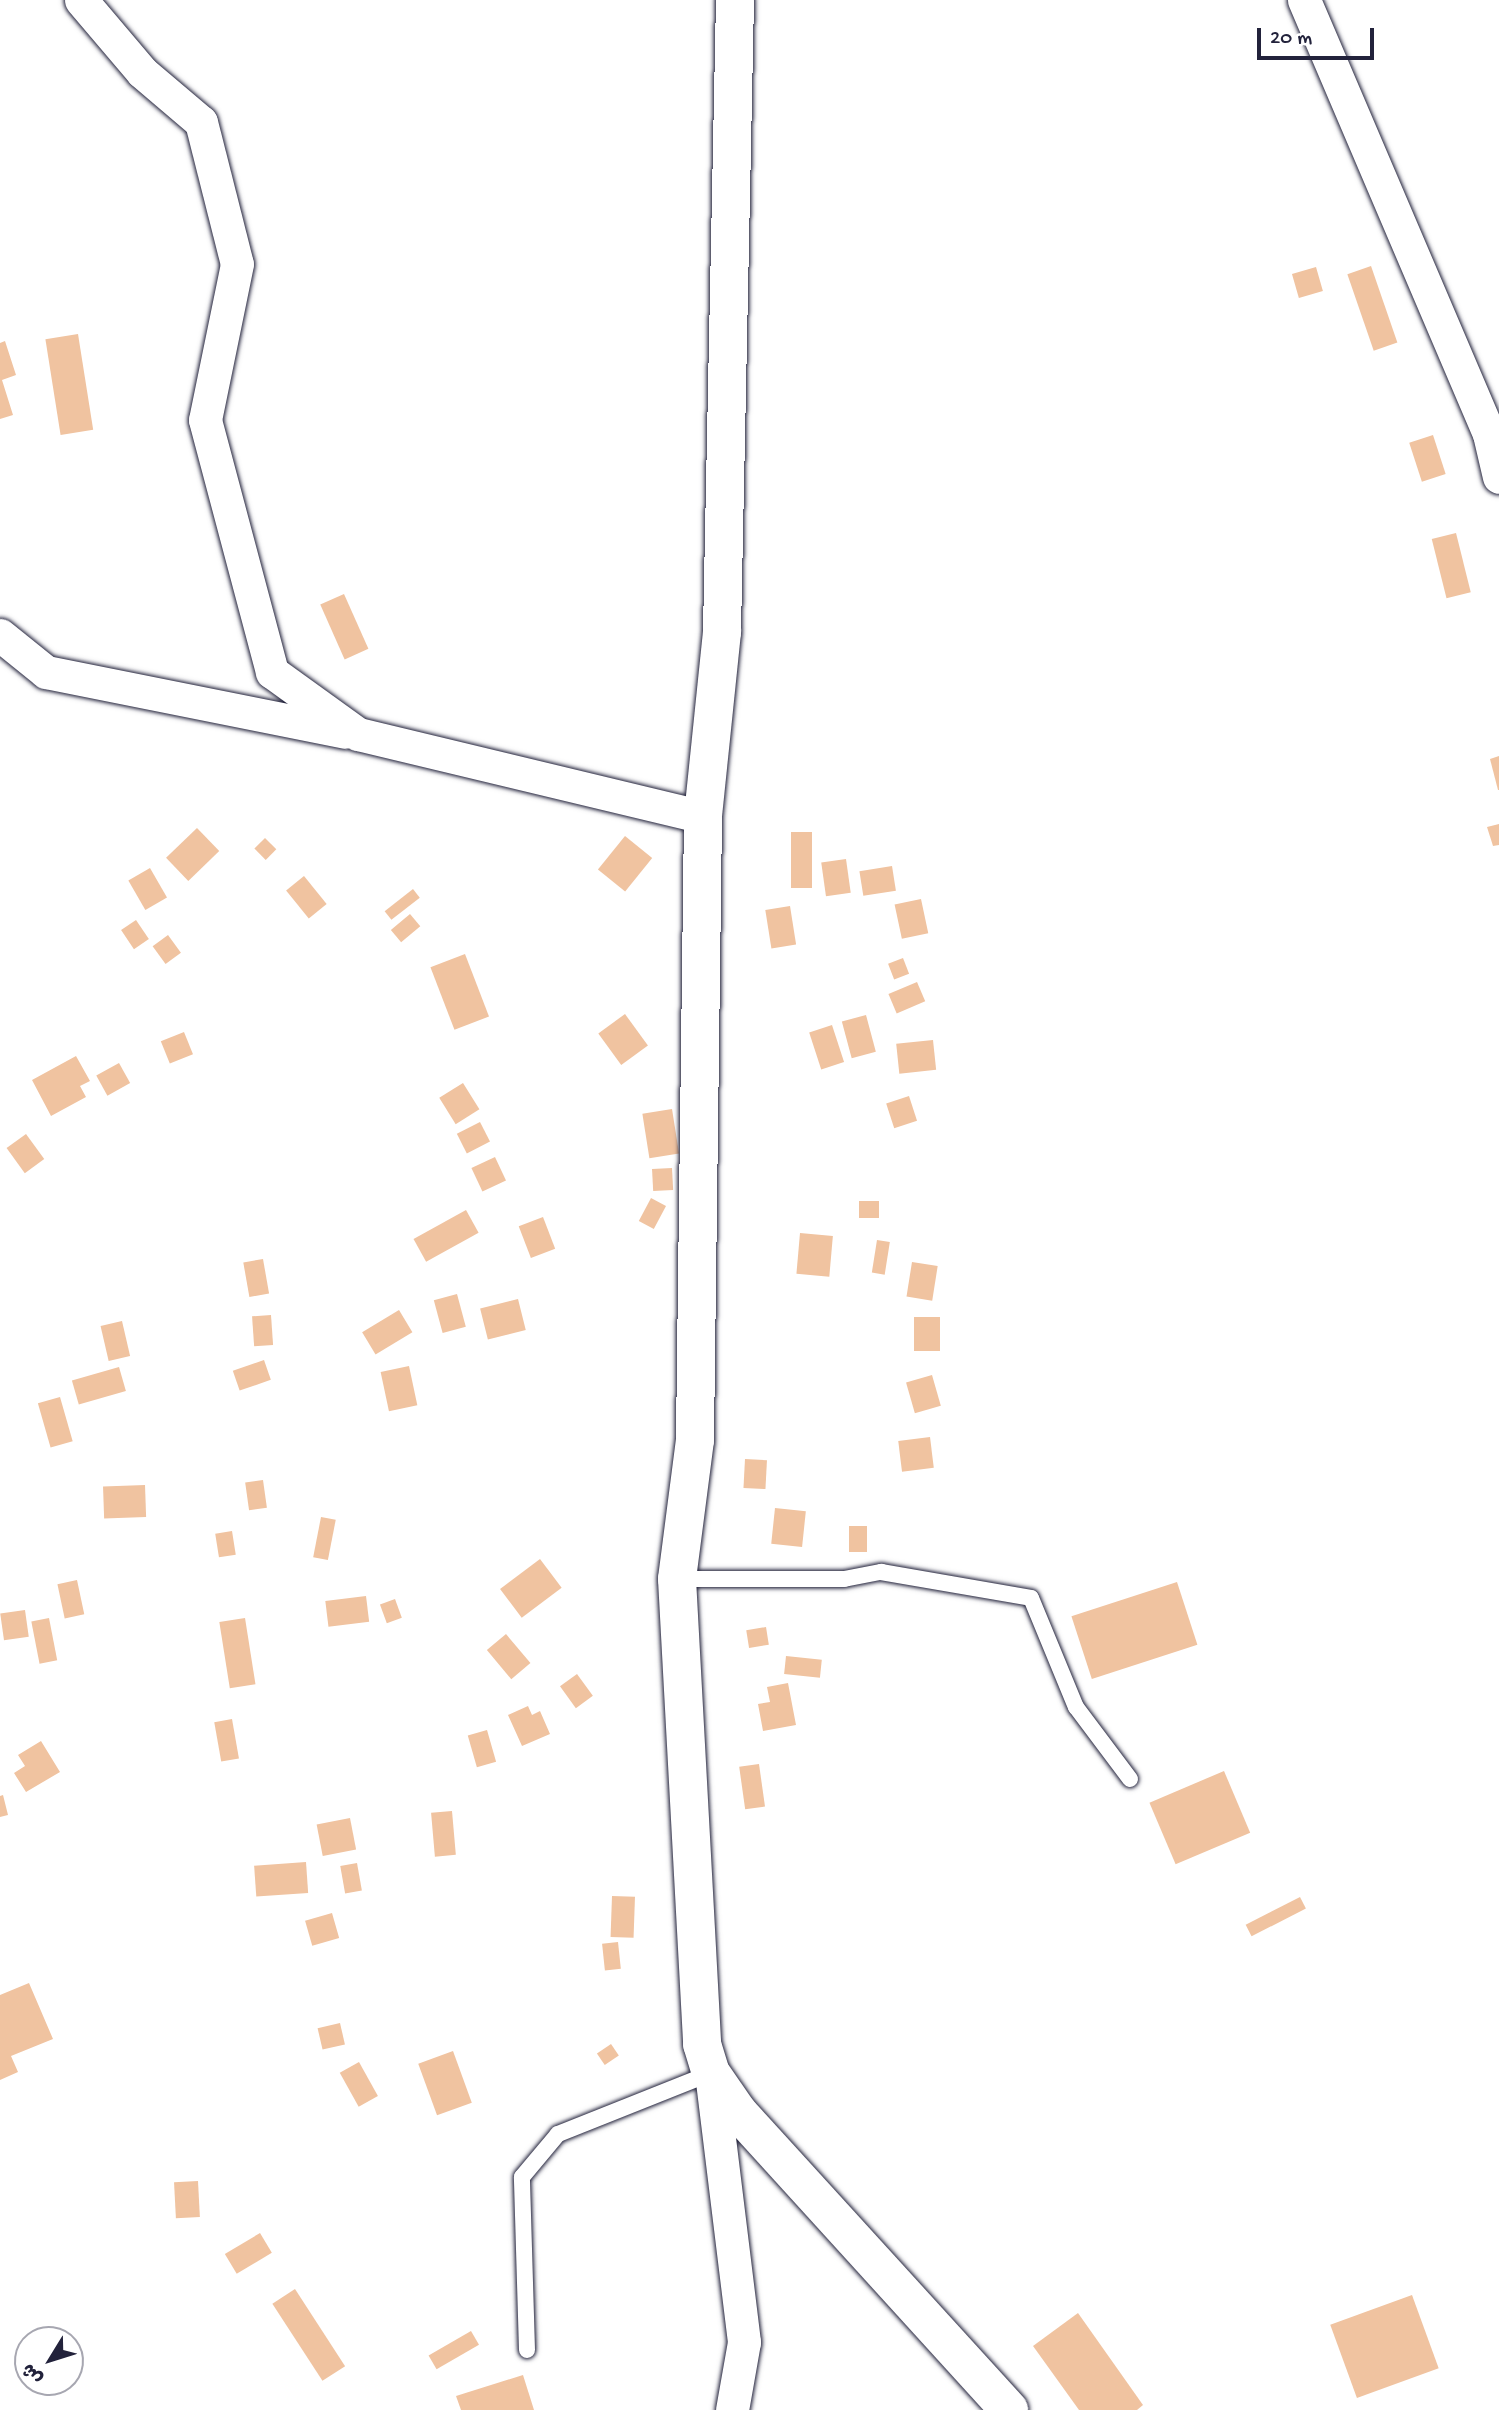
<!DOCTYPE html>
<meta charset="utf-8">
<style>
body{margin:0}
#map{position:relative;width:1499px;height:2410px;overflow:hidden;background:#fff;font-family:"Gochi Hand","Playpen Sans Arabic",sans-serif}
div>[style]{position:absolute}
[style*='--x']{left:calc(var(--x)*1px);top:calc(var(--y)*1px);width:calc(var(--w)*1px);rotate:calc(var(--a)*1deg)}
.building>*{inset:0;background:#f0c3a0;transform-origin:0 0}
.roads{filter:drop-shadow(0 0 2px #22223b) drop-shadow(0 0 2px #22223b)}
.service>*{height:16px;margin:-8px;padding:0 8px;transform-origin:8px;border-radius:8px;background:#fff}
.minor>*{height:33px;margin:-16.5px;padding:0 16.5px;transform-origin:16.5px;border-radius:16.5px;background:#fff}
.tertiary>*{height:38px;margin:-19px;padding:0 19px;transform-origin:19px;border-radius:19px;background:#fff}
span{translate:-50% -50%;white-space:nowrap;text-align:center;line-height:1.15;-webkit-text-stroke:7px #fff;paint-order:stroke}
.north{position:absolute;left:14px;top:2326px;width:70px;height:70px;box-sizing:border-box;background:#fff;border:2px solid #a7a7b1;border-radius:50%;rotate:232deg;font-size:19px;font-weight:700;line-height:28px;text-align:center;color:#22223b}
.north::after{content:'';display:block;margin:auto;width:24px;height:32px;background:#22223b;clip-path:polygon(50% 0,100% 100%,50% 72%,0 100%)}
.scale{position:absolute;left:1257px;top:28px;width:117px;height:32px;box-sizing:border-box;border:4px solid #22223b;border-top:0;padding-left:9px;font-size:21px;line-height:24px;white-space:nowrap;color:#22223b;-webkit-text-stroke:5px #fff;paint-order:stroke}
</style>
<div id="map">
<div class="building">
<div style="left:1371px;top:266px;width:81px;height:25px;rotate:71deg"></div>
<div style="left:1316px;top:267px;width:25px;height:25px;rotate:74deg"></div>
<div style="left:78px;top:334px;width:97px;height:33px;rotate:81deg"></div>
<div style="clip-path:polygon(5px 341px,16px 375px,2px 380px,13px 415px,0 419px,0 343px)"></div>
<div style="left:1433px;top:435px;width:41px;height:25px;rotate:72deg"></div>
<div style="left:1456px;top:533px;width:61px;height:25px;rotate:76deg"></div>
<div style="left:344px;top:594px;width:60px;height:26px;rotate:66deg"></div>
<div style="clip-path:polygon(1499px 756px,1499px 790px,1498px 790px,1490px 759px)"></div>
<div style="clip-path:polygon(1499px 824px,1499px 845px,1493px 846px,1487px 827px)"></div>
<div style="left:197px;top:828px;width:32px;height:43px;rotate:46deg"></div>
<div style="left:791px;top:832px;width:21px;height:56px"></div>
<div style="left:625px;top:836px;width:35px;height:43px;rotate:39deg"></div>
<div style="left:265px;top:838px;width:16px;height:15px;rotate:45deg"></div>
<div style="left:846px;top:859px;width:34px;height:25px;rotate:82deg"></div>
<div style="left:892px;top:866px;width:25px;height:33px;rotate:81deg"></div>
<div style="left:150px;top:868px;width:34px;height:25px;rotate:60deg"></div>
<div style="left:304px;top:876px;width:36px;height:23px;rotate:51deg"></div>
<div style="left:413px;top:889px;width:11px;height:36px;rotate:52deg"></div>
<div style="left:921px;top:899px;width:35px;height:27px;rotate:78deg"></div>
<div style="left:790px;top:906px;width:39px;height:25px;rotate:81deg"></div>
<div style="left:410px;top:914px;width:16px;height:25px;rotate:50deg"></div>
<div style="left:136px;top:920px;width:23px;height:18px;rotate:56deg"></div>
<div style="left:168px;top:935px;width:22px;height:19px;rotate:54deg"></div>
<div style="left:465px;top:954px;width:67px;height:37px;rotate:69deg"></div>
<div style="left:903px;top:958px;width:17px;height:16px;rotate:69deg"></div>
<div style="left:917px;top:982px;width:21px;height:31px;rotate:67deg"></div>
<div style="left:625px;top:1014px;width:39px;height:33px;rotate:54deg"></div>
<div style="left:866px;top:1015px;width:38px;height:25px;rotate:75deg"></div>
<div style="left:832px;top:1025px;width:39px;height:24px;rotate:72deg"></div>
<div style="left:184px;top:1032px;width:24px;height:25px;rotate:68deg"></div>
<div style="left:933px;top:1040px;width:30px;height:37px;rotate:84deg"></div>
<div style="clip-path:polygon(76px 1056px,90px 1081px,80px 1086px,86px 1097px,51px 1116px,32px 1080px)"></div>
<div style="left:119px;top:1063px;width:23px;height:26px;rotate:61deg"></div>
<div style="left:463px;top:1083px;width:31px;height:28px;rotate:58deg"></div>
<div style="left:909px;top:1096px;width:26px;height:24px;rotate:72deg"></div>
<div style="left:672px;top:1109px;width:45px;height:30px;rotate:81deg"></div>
<div style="left:480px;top:1122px;width:22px;height:26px;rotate:63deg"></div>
<div style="left:26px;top:1134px;width:31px;height:24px;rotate:54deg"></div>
<div style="left:495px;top:1157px;width:26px;height:26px;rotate:65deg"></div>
<div style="left:672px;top:1168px;width:22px;height:20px;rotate:87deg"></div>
<div style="left:651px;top:1198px;width:17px;height:26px;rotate:28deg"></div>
<div style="left:879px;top:1201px;width:17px;height:20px;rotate:90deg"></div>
<div style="left:466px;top:1210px;width:26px;height:60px;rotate:61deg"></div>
<div style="left:543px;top:1217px;width:34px;height:26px;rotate:69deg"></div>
<div style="left:800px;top:1233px;width:33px;height:41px;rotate:5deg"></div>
<div style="left:877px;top:1240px;width:13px;height:33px;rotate:9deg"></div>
<div style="left:263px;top:1259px;width:35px;height:20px;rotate:80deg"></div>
<div style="left:912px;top:1262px;width:26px;height:35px;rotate:9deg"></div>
<div style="left:457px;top:1294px;width:34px;height:24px;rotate:75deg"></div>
<div style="left:518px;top:1299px;width:32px;height:39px;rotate:76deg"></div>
<div style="left:399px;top:1310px;width:26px;height:43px;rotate:59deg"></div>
<div style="left:271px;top:1315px;width:30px;height:19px;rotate:86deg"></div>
<div style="left:914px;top:1317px;width:26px;height:34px"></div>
<div style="left:122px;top:1321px;width:36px;height:22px;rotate:77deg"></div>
<div style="left:264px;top:1360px;width:21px;height:33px;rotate:71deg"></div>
<div style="left:409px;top:1366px;width:40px;height:29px;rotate:78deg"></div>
<div style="left:119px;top:1367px;width:25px;height:49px;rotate:74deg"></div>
<div style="left:932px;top:1375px;width:32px;height:27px;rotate:74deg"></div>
<div style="left:60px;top:1397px;width:46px;height:23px;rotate:74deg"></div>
<div style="left:930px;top:1437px;width:31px;height:32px;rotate:83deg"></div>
<div style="left:745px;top:1459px;width:22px;height:29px;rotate:3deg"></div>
<div style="left:263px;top:1480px;width:28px;height:18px;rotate:82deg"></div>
<div style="left:145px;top:1485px;width:32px;height:42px;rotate:88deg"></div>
<div style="left:775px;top:1508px;width:31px;height:36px;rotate:6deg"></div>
<div style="left:321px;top:1517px;width:15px;height:41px;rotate:11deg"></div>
<div style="left:849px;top:1526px;width:18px;height:26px"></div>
<div style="left:232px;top:1531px;width:24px;height:17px;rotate:81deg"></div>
<div style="left:540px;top:1559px;width:36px;height:50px;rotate:53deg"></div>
<div style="left:77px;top:1580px;width:35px;height:20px;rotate:78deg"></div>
<div style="left:1177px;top:1582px;width:66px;height:111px;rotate:72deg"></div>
<div style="left:366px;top:1596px;width:26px;height:41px;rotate:83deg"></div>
<div style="left:395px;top:1599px;width:20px;height:16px;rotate:70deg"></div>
<div style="left:25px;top:1610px;width:27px;height:25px;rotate:82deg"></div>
<div style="left:49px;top:1618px;width:43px;height:18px;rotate:79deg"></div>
<div style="left:245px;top:1618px;width:67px;height:26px;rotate:81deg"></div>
<div style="left:766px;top:1627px;width:18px;height:20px;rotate:81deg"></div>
<div style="left:506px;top:1634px;width:38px;height:25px;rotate:50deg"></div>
<div style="left:786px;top:1656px;width:36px;height:18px;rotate:6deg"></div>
<div style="left:577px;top:1674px;width:27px;height:21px;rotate:54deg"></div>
<div style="clip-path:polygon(788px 1683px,796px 1725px,763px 1731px,758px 1704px,770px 1702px,767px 1687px)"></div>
<div style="clip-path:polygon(528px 1706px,532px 1715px,540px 1711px,550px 1734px,522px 1746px,508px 1715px)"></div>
<div style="left:232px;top:1719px;width:40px;height:18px;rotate:80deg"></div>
<div style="left:487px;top:1730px;width:33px;height:20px;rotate:74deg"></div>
<div style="clip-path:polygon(41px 1741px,60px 1772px,26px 1792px,14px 1773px,25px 1766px,18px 1755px)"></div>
<div style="left:759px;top:1764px;width:43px;height:20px;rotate:82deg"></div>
<div style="left:1224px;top:1771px;width:67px;height:81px;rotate:67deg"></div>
<div style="clip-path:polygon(3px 1795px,8px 1815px,0 1817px,0 1796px)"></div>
<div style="left:452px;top:1811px;width:44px;height:21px;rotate:85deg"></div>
<div style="left:350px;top:1818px;width:32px;height:34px;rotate:79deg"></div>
<div style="left:306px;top:1862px;width:31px;height:52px;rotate:86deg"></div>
<div style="left:357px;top:1863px;width:28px;height:17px;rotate:80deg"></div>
<div style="left:612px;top:1896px;width:23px;height:41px;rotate:2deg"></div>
<div style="left:1300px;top:1897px;width:13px;height:61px;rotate:63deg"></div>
<div style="left:332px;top:1913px;width:26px;height:28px;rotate:74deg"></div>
<div style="left:618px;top:1942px;width:27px;height:16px;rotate:84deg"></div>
<div style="clip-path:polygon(29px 1983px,53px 2039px,11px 2056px,18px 2072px,0 2080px,0 1995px)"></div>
<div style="left:340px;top:2023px;width:22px;height:23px;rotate:77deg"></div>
<div style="left:611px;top:2044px;width:14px;height:17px;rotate:56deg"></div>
<div style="left:453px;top:2051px;width:55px;height:37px;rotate:70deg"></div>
<div style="left:359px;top:2062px;width:39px;height:22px;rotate:61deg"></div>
<div style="left:198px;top:2181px;width:36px;height:24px;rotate:87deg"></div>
<div style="left:260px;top:2233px;width:23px;height:41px;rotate:59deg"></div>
<div style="left:295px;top:2289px;width:92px;height:27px;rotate:57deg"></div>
<div style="left:1412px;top:2295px;width:78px;height:87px;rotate:70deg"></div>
<div style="clip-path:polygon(1078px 2313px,1143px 2405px,1137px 2410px,1079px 2410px,1033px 2346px)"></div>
<div style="left:471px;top:2331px;width:16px;height:49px;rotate:60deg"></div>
<div style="clip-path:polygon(523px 2375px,534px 2410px,461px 2410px,456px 2396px)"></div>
</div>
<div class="roads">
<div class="service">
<div style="--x:677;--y:1579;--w:167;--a:0"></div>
<div style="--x:844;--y:1579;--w:38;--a:-11"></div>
<div style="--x:881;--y:1572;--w:152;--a:9.8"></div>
<div style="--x:1031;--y:1598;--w:118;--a:67.6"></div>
<div style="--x:1076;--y:1707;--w:90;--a:53.1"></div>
<div style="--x:527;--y:2350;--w:173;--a:-91.7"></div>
<div style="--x:522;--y:2177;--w:56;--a:-50.1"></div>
<div style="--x:558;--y:2134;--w:165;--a:-21.7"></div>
</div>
<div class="minor">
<div style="--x:81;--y:0;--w:94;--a:49.7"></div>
<div style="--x:142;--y:72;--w:77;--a:40.3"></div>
<div style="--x:201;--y:122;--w:146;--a:75.8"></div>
<div style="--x:237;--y:264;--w:159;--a:101.6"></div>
<div style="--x:205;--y:420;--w:261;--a:75.1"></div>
<div style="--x:272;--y:672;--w:106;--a:35.8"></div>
<div style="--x:358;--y:734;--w:355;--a:13.5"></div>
<div style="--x:1304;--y:0;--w:472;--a:66.9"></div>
<div style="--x:1489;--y:434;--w:44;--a:76.9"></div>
<div style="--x:0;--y:635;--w:59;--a:38.8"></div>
<div style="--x:46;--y:672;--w:305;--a:11.3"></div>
<div style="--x:711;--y:2073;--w:271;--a:83"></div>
<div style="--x:744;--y:2342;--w:69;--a:100"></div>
</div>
<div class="tertiary">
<div style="--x:735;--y:0;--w:632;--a:91.18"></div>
<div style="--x:722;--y:632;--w:186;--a:95.9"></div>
<div style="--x:703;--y:817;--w:623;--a:90.74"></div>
<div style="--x:695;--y:1440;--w:140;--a:97.4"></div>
<div style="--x:677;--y:1579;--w:466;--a:86.9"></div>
<div style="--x:702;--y:2044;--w:30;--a:73"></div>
<div style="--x:711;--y:2073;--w:47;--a:55.3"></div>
<div style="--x:738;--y:2112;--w:403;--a:47.7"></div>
</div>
</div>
<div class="north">ش</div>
<div class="scale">20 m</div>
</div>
